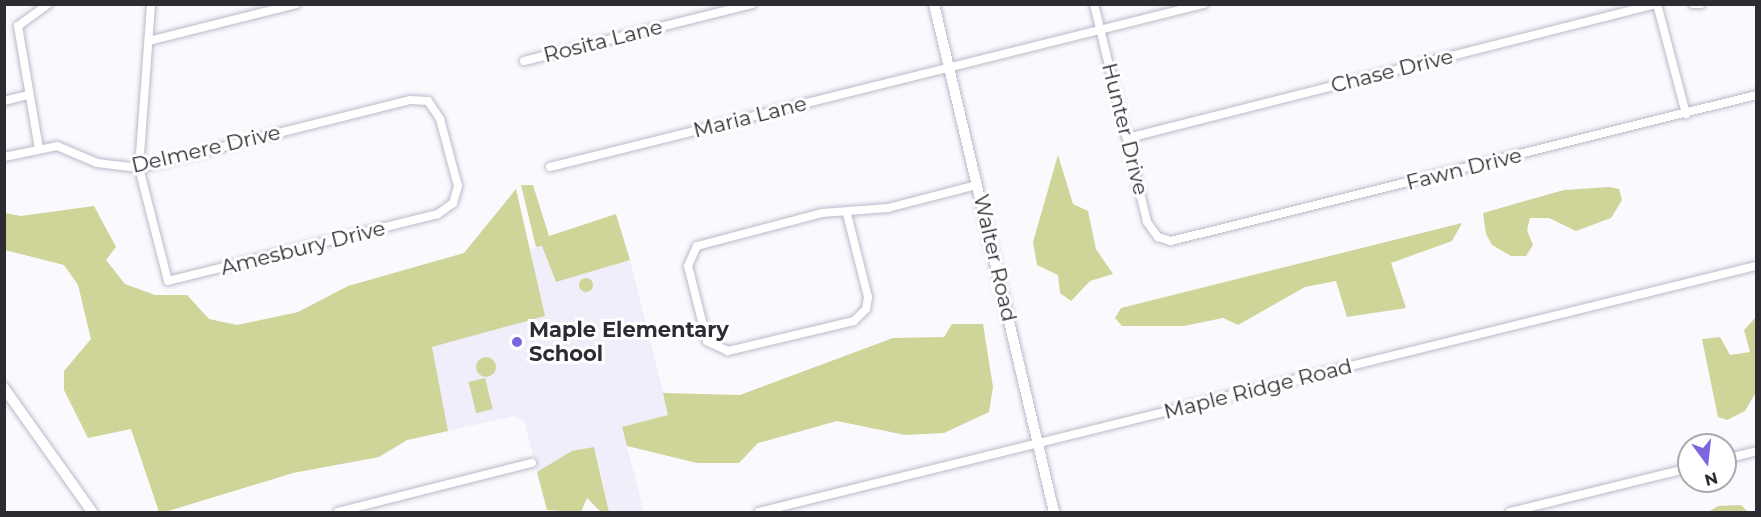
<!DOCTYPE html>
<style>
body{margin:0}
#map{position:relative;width:1761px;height:517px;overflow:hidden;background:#faf9fd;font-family:Montserrat,sans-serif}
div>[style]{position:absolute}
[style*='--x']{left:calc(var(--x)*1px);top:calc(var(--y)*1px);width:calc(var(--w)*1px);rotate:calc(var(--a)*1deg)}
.education>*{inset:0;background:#f0eefb}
.green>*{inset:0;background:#cfd499;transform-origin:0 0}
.round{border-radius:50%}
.roads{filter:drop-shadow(0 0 2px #bfb7cc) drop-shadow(0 0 2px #bfb7cc)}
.street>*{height:8px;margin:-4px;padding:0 4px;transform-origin:4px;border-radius:4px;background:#fff}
.secondary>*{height:10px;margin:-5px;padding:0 5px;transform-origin:5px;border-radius:5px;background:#fff}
.dots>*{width:16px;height:16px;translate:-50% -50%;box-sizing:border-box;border:3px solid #fff;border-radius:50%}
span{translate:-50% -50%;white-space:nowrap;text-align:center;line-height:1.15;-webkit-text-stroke:6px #fff;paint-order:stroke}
.street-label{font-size:21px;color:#2e2b33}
.poi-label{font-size:21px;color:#2e2b33;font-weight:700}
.left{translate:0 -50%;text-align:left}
.frame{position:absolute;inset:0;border:6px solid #2e2b33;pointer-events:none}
.north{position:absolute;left:1677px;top:433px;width:60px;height:60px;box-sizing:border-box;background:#fff;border:2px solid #abaaad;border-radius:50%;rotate:165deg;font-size:16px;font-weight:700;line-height:24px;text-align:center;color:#2e2b33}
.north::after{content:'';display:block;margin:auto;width:21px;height:27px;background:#7d65e0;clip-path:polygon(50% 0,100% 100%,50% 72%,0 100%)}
</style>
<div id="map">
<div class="education">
<div style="clip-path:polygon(542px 246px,556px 282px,630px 260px,669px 415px,622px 428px,644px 512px,609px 512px,597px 455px,537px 472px,524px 421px,514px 416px,407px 440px,372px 291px)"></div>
</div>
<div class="green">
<div style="clip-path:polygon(1058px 155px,1073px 204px,1088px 211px,1096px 249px,1113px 274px,1090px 281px,1071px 301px,1060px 293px,1058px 275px,1037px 265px,1033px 242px)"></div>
<div style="clip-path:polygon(521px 185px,533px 185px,549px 236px,616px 214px,630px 260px,556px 282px,542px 246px,536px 247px)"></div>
<div style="clip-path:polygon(1609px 187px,1619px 189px,1622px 200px,1611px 218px,1576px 231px,1549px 218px,1530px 218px,1527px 230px,1533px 245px,1526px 256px,1511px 256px,1492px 245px,1486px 234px,1483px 213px,1564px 190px)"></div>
<div style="clip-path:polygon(516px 189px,545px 316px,432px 347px,448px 431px,407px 440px,379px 457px,293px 473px,165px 512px,159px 512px,131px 429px,88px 438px,64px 390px,64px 371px,91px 339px,78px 285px,64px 265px,5px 250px,5px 213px,21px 216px,94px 206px,116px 247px,106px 260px,125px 284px,155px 295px,187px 295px,209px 319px,237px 325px,298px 312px,348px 286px,464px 253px)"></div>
<div style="clip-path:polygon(1462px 223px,1452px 241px,1391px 263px,1406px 308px,1347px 317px,1336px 281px,1305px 287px,1238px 325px,1223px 318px,1184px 326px,1122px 326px,1115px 318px,1121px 308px)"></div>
<div class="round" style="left:579px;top:278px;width:14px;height:14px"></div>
<div style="clip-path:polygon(1756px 317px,1756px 392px,1745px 411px,1727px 420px,1718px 417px,1702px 339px,1720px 337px,1730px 355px,1750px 352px,1744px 330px)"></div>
<div style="clip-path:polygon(952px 324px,983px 324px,993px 387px,989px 412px,944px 433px,905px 435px,837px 421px,758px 443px,739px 463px,697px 463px,627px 446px,622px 427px,668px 415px,663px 393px,740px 395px,893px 338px,944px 337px)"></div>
<div class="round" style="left:476px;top:357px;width:20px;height:20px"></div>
<div style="left:485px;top:378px;width:32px;height:17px;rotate:76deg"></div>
<div style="clip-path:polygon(594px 447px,609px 512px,601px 512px,587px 498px,581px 512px,547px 510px,537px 472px,572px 451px)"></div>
<div style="clip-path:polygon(1741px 505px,1748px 512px,1708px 512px,1718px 506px)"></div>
</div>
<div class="roads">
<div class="street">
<div style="--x:1094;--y:4;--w:224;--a:76.3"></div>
<div style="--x:1147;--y:222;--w:19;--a:54"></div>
<div style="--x:1158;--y:237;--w:14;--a:17"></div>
<div style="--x:1171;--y:241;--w:603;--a:-14.01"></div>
<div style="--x:1657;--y:4;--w:114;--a:75.2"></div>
<div style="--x:1693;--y:4;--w:8;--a:0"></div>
<div style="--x:149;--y:41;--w:152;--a:-14.1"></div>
<div style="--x:524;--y:61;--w:235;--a:-14"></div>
<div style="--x:4;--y:101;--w:25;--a:-14"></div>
<div style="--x:1128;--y:138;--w:545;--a:-14.24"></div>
<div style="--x:39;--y:149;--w:125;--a:-99.7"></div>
<div style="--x:18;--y:26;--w:37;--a:-36"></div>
<div style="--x:4;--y:157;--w:54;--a:-11.7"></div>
<div style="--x:57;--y:146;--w:43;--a:23"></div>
<div style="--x:97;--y:163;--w:42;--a:6.8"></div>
<div style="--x:139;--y:168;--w:279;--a:-14.1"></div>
<div style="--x:410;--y:100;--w:18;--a:3"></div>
<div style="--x:428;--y:101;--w:22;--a:56"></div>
<div style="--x:440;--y:119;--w:69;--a:75"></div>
<div style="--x:458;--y:186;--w:18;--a:106"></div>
<div style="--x:453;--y:203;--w:19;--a:144"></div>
<div style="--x:438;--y:214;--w:278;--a:166.1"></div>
<div style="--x:168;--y:281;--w:117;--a:-104.4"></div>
<div style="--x:139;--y:168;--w:164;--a:-85.8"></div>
<div style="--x:550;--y:167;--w:674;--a:-14"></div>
<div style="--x:847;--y:214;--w:86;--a:75.8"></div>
<div style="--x:868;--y:297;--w:12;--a:99"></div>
<div style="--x:866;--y:309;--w:17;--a:135"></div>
<div style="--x:854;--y:321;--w:130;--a:166.6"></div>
<div style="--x:728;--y:351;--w:23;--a:-155"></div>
<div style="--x:707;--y:341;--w:77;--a:-104.2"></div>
<div style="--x:688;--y:266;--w:22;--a:-66"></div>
<div style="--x:697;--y:246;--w:129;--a:-14.8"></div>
<div style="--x:822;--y:213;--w:66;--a:-4.3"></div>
<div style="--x:888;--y:208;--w:92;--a:-14.5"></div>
<div style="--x:1725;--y:459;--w:32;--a:-14"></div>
<div style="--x:338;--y:512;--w:200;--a:-14.2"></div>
<div style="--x:759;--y:512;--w:1027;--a:-13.86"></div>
<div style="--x:1510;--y:512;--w:184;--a:-13.8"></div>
</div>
<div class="secondary">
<div style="--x:934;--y:4;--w:522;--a:76.71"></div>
<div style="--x:4;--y:388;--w:152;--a:54.6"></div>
</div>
</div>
<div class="dots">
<div style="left:517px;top:342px;background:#7d65e0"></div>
</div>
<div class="street-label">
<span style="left:603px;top:41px;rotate:-14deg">Rosita Lane</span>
<span style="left:1392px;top:71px;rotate:-14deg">Chase Drive</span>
<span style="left:750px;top:117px;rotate:-14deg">Maria Lane</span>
<span style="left:1125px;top:129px;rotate:76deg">Hunter Drive</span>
<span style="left:206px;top:149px;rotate:-13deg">Delmere Drive</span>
<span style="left:1464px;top:169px;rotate:-14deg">Fawn Drive</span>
<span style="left:303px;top:248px;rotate:-14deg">Amesbury Drive</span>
<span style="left:995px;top:258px;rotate:77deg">Walter Road</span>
<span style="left:1258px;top:389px;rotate:-14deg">Maple Ridge Road</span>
</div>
<div class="poi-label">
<span class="left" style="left:529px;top:342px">Maple Elementary<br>School</span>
</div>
<div class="frame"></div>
<div class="north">N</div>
</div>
